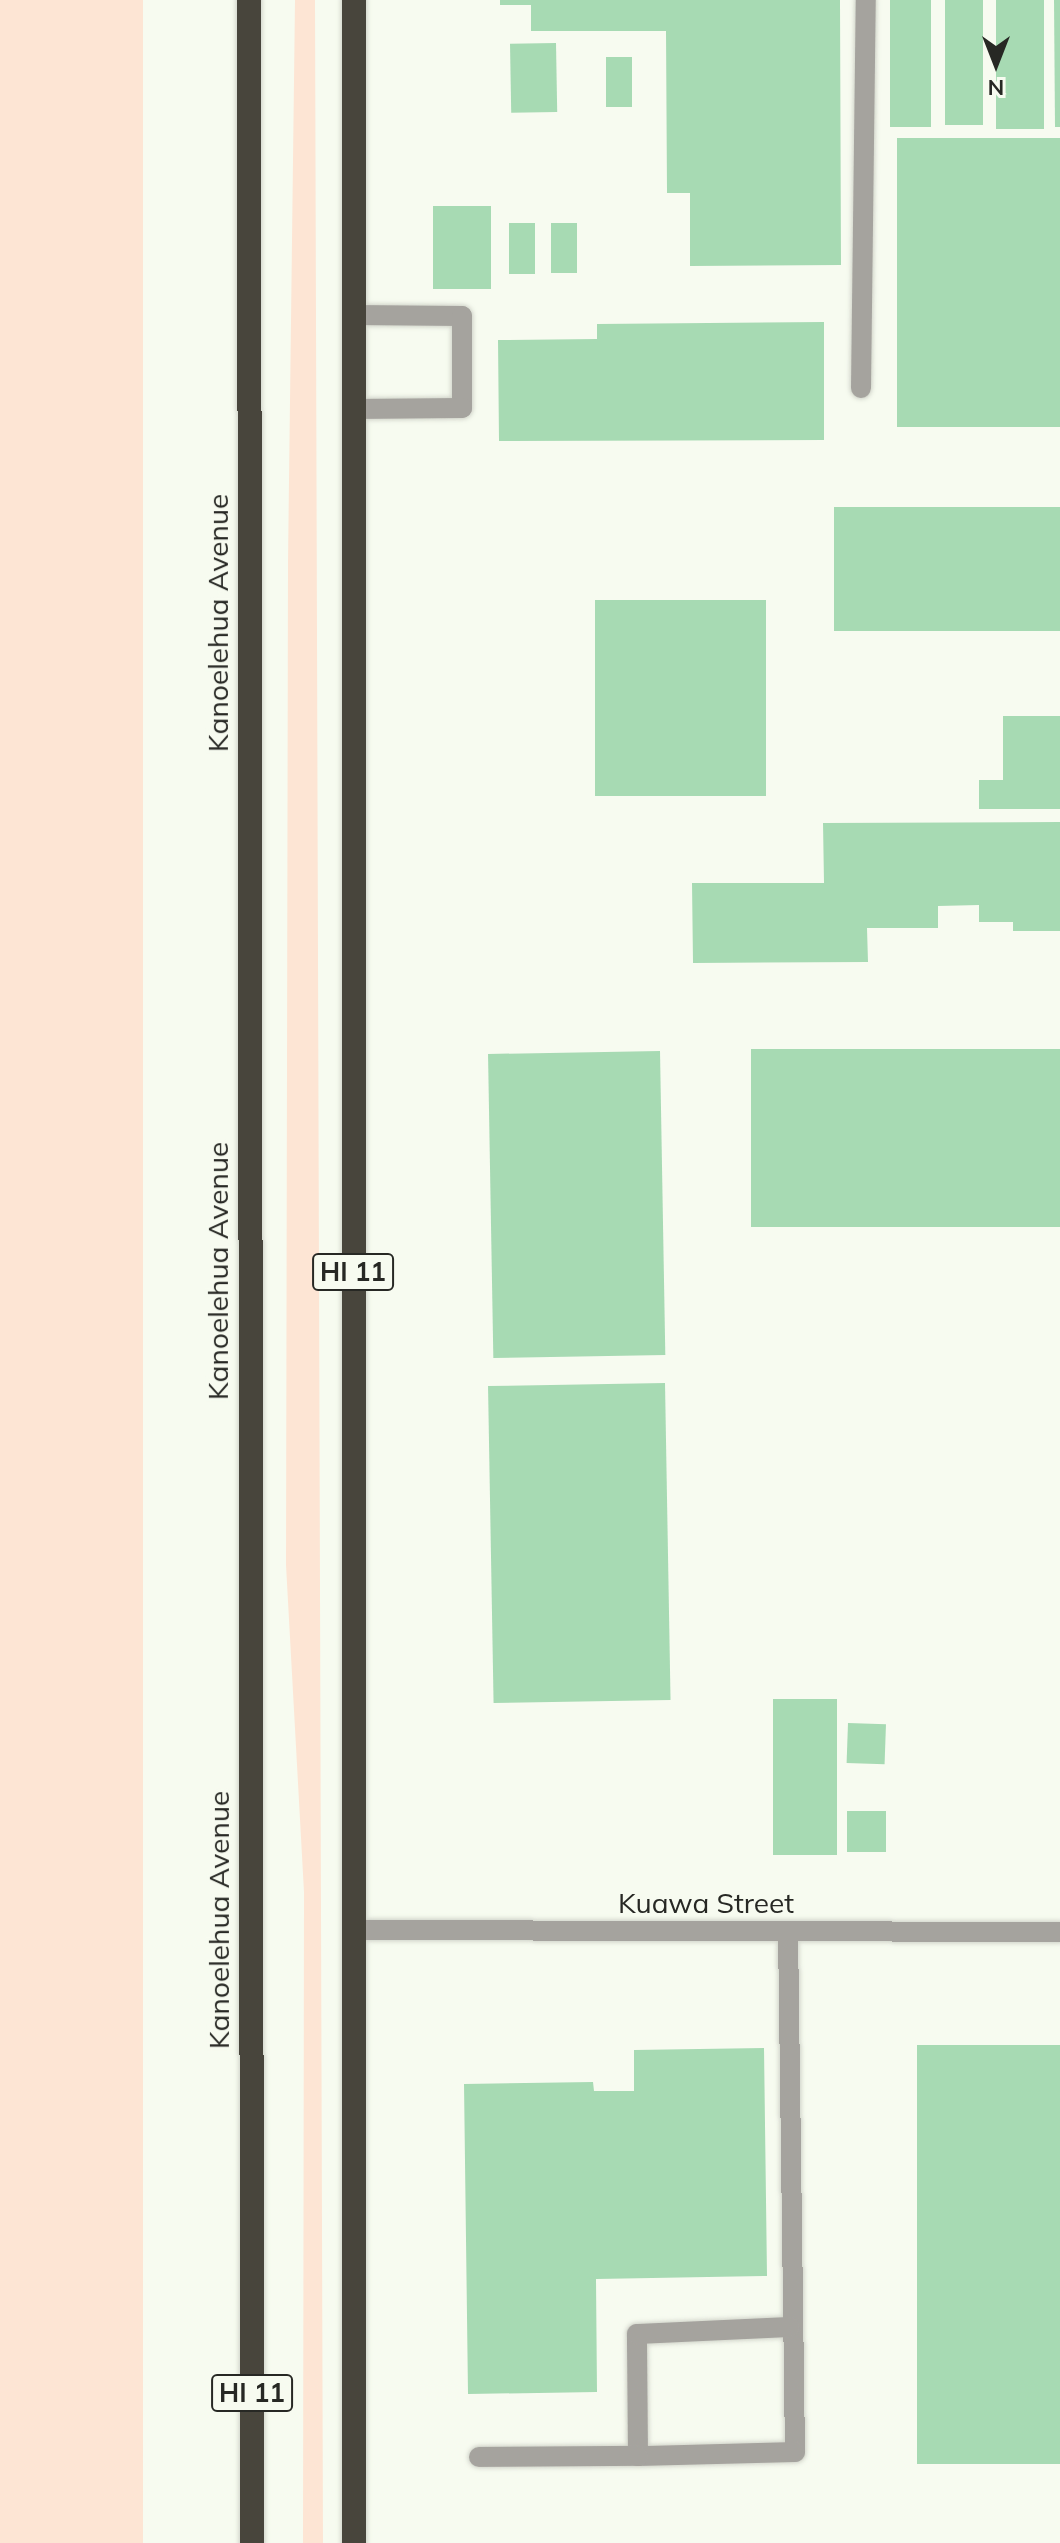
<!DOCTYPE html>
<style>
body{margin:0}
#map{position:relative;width:1060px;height:2543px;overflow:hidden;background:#f7fbf0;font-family:Mulish,sans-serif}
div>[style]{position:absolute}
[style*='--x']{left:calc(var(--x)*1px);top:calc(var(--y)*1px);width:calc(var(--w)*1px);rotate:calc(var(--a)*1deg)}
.green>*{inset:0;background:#fde5d4;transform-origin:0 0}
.building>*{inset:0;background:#a7dab3;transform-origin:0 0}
.roads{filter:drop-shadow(0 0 2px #d2d5cb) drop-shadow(0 0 2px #d2d5cb)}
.lane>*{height:20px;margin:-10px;padding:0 10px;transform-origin:10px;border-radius:10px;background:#a5a39e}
.street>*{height:20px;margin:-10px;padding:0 10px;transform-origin:10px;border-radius:10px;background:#a5a39e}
.highway>*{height:24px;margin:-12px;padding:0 12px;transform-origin:12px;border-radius:12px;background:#48453c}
span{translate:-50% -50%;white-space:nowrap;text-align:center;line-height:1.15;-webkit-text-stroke:6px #f7fbf0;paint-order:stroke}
.shield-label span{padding:2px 6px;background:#f7fbf0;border:2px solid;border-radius:6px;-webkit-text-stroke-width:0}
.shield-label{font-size:26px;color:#272824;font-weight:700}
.street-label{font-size:28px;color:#272824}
.north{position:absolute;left:956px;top:24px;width:80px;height:80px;-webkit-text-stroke:6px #f7fbf0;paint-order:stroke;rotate:180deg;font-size:22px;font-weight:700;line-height:32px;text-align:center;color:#272824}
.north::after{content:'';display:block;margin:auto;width:28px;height:36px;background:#272824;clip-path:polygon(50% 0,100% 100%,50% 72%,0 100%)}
</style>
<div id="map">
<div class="green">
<div style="left:0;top:0;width:143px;height:2543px"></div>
<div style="clip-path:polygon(295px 0,315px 0,323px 2543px,303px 2543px,304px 1892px,286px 1565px,288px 562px)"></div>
</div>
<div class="building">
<div style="clip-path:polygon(500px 0,840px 0,841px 265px,690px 266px,690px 193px,667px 193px,666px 31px,531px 31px,531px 5px,500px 5px)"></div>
<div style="left:890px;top:0;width:41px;height:127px"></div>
<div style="left:945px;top:0;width:38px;height:125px"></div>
<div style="left:996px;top:0;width:48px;height:129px"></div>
<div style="clip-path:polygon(1054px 0,1060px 0,1060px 127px,1055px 127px)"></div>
<div style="left:556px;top:43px;width:69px;height:46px;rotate:89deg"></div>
<div style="left:606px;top:57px;width:26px;height:50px"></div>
<div style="left:1060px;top:138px;width:289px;height:163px;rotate:90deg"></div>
<div style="left:491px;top:206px;width:83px;height:58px;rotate:90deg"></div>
<div style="left:535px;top:223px;width:51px;height:26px;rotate:90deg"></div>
<div style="left:551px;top:223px;width:26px;height:50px"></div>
<div style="clip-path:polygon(824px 322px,824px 440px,499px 441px,498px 340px,597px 339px,597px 324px)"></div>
<div style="left:834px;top:507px;width:226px;height:124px"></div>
<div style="left:766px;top:600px;width:196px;height:171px;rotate:90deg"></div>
<div style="clip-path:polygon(1003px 716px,1060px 716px,1060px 809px,979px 809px,979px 780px,1003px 780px)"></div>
<div style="clip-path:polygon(1060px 822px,1060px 931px,1013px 931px,1013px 922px,979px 922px,979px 905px,938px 906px,938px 928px,867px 928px,868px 962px,693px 963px,692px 883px,824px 883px,823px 823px)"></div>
<div style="left:1060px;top:1049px;width:178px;height:309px;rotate:90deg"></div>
<div style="left:660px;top:1051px;width:304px;height:172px;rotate:89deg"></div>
<div style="left:665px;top:1383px;width:317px;height:177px;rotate:89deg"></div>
<div style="left:837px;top:1699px;width:156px;height:64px;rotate:90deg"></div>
<div style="left:848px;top:1723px;width:38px;height:40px;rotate:2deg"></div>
<div style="left:847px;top:1811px;width:39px;height:41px"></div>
<div style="left:917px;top:2045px;width:143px;height:419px"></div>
<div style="clip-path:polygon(764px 2048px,767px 2276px,596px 2279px,597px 2392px,468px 2394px,464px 2084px,593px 2082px,594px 2091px,634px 2091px,634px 2050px)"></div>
</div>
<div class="roads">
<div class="lane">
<div style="--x:354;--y:315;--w:108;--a:0.5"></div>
<div style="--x:462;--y:316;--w:92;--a:90"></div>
<div style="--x:462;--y:408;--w:108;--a:179.5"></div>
<div style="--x:861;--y:388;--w:388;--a:-89.3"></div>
<div style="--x:788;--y:1931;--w:521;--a:89.23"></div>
<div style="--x:795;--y:2452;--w:157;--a:178.5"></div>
<div style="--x:638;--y:2456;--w:122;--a:-90.5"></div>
<div style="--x:637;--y:2334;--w:153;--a:-2.6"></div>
<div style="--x:479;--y:2457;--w:159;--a:-0.4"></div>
</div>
<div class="street">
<div style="--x:352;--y:1930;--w:708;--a:0.16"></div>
</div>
<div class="highway">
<div style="--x:249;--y:0;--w:2543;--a:89.93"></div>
<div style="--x:354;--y:2543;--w:2543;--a:-90"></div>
</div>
</div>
<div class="shield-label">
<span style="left:353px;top:1272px">HI 11</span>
<span style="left:252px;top:2393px">HI 11</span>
</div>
<div class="street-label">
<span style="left:218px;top:623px;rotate:-90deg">Kanoelehua Avenue</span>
<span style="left:218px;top:1271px;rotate:-90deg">Kanoelehua Avenue</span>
<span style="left:706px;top:1903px">Kuawa Street</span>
<span style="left:219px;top:1920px;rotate:-90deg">Kanoelehua Avenue</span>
</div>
<div class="north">N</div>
</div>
